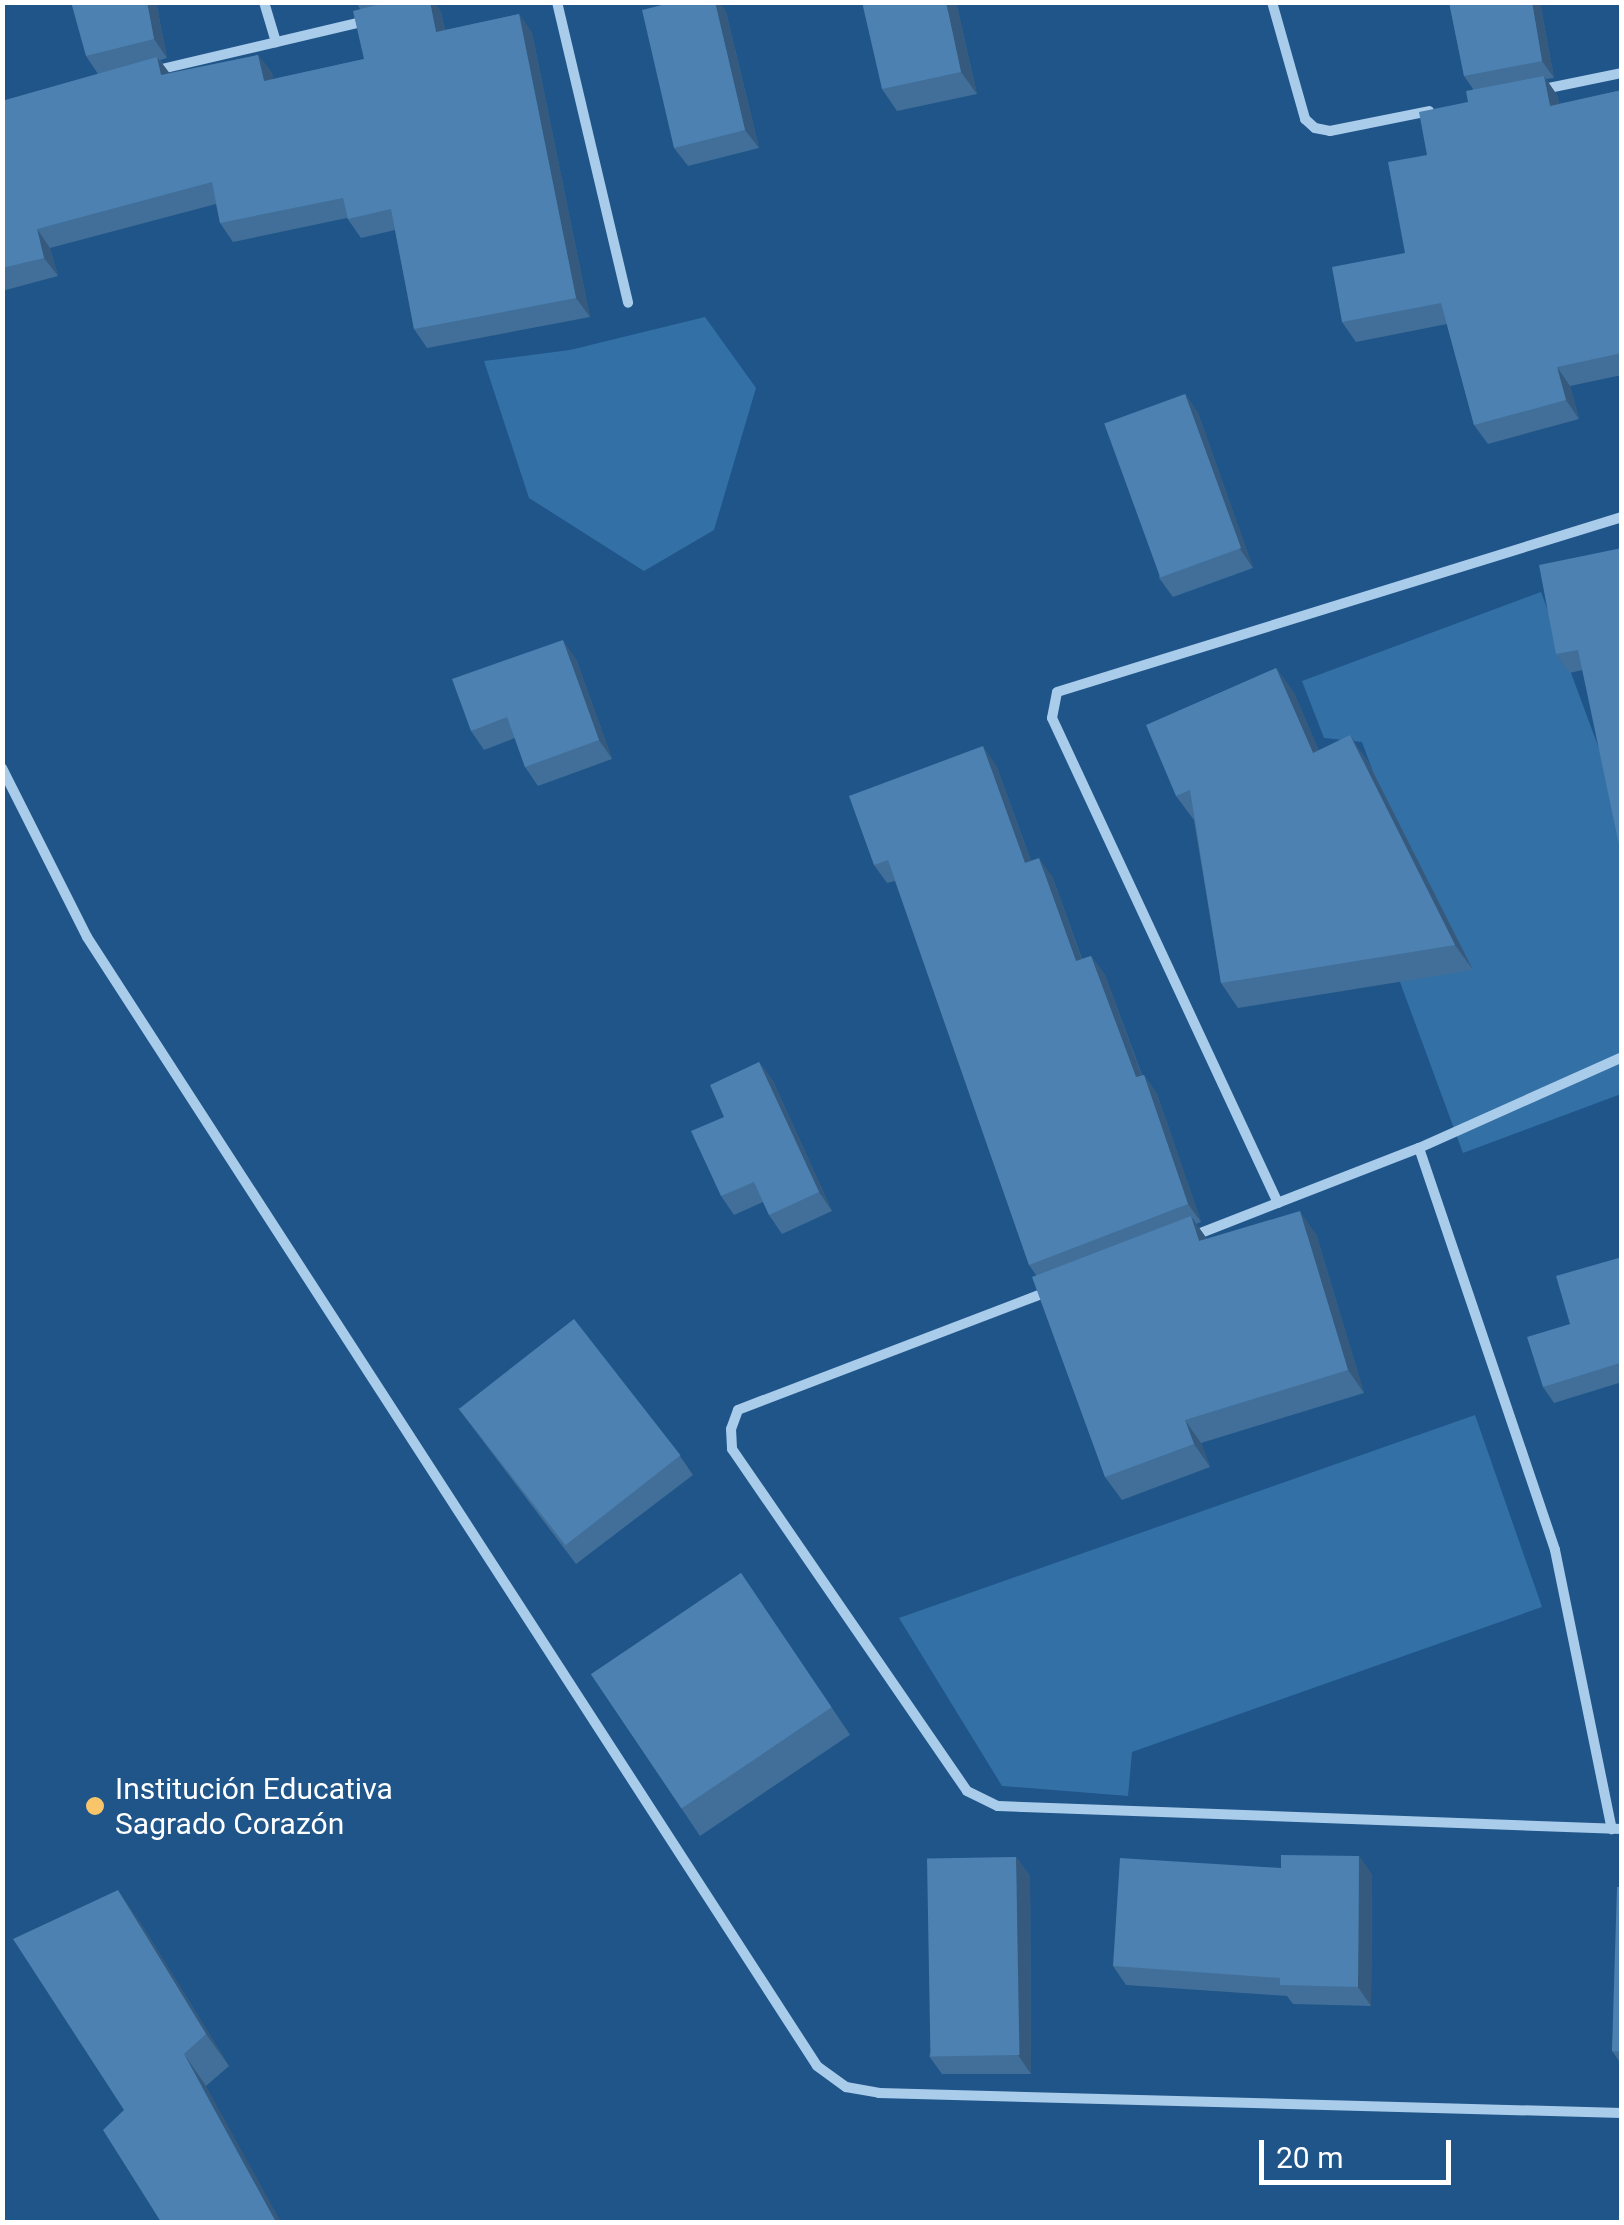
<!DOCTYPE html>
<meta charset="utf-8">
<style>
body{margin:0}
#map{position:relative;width:1624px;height:2225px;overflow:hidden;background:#1f5589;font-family:Roboto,sans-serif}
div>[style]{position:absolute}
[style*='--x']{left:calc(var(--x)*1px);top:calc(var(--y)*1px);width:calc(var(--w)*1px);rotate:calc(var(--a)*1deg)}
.green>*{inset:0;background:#3370a6}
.minor>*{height:10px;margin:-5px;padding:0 5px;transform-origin:5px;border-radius:5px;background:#aacceb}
.wall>*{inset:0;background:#416f99;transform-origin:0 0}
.shaded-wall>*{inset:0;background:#355a7d}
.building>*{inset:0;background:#4c81b2;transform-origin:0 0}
.dots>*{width:28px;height:28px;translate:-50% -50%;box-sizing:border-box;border:5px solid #1f5589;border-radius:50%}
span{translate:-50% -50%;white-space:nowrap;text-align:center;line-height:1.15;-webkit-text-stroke:10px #1f5589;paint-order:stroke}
.poi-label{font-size:30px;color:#fff}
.left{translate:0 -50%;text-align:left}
.frame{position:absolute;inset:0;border:5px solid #fff;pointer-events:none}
.scale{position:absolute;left:1259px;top:2140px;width:192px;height:45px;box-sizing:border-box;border:5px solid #fff;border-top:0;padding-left:12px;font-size:30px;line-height:35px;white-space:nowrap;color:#fff;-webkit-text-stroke:8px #1f5589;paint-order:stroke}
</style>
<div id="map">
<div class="green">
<div style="clip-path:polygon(705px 317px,756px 388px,714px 530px,644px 571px,529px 498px,484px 361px,570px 350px)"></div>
<div style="clip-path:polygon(1541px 592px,1621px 808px,1621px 1094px,1463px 1153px,1393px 963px,1438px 947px,1362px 742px,1324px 738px,1302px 681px)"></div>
<div style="clip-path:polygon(1475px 1415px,1542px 1607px,1132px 1752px,1128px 1796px,1002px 1786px,899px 1618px)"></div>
</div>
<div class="minor">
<div style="--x:264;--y:2;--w:42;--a:73.3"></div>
<div style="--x:557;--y:2;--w:309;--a:76.7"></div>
<div style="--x:1272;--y:2;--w:122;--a:74.2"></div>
<div style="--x:1305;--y:119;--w:13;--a:42"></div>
<div style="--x:1315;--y:128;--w:15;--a:11"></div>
<div style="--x:1330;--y:131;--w:101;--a:-11.4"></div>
<div style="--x:153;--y:71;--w:219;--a:-13.2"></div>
<div style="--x:1539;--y:90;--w:85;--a:-11.6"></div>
<div style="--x:2;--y:768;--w:189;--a:63.3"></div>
<div style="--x:87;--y:937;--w:1344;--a:57.11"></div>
<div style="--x:817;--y:2066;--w:36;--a:36"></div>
<div style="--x:846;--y:2087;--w:34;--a:10"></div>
<div style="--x:879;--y:2093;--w:743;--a:1.54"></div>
<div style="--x:1419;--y:1148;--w:424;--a:71.3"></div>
<div style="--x:1555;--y:1550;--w:285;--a:78.5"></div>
<div style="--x:1278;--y:1203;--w:535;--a:-114.98"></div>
<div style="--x:1052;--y:718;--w:26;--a:-79"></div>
<div style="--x:1057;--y:692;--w:591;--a:-17.21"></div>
<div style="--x:1193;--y:1236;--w:243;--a:-21.3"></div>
<div style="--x:1419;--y:1148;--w:222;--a:-24.1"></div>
<div style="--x:1052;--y:1290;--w:336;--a:159.1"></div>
<div style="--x:738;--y:1410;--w:20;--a:110"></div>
<div style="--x:731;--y:1429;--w:20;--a:87"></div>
<div style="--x:732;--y:1449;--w:415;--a:55.5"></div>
<div style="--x:967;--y:1791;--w:34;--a:26"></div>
<div style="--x:998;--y:1806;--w:624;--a:2.11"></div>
</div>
<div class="wall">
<div style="clip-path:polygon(156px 2px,167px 58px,160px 60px,169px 73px,258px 55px,272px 73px,273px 79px,364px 59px,360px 9px,356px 2px,434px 2px,441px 12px,445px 30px,519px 14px,532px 33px,590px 317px,427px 348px,414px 329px,395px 230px,361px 238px,347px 218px,233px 242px,220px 223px,216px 204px,50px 248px,58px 276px,2px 291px,2px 101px,98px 74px,86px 56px)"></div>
<div style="clip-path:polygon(674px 2px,719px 2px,726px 12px,759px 148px,688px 166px,674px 148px)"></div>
<div style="clip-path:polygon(956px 2px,977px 94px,897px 111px,882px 89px)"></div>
<div style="clip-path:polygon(1449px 2px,1540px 2px,1554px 78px,1546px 79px,1557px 95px,1559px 104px,1622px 90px,1622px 375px,1570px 386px,1579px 419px,1488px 444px,1474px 425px,1447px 324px,1356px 342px,1342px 322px,1405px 253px,1427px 155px,1468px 102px,1473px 89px,1464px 76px)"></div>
<div style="clip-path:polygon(1185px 394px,1198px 413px,1253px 568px,1173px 597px,1159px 578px)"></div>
<div style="clip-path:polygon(1622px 548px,1583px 670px,1569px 673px,1556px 654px)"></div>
<div style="clip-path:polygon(576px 659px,612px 759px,538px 786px,525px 767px,515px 738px,484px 750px,471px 731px)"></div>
<div style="clip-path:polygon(1276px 668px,1294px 693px,1319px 751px,1367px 760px,1473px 970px,1238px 1008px,1221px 983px,1194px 820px,1176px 796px)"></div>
<div style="clip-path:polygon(996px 765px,1031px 861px,1052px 876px,1082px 959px,1091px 956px,1105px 975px,1142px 1075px,1144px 1075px,1157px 1094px,1201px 1222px,1196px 1224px,1207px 1239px,1316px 1234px,1364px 1393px,1201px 1443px,1210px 1467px,1122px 1500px,1105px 1477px,1036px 1275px,1029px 1265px,895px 881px,887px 883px,874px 865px)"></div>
<div style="clip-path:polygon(759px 1062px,773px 1081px,832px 1211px,782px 1234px,769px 1215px,763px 1202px,734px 1215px,721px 1196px,724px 1117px)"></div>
<div style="clip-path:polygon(1622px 1257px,1622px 1382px,1554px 1403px,1543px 1387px,1570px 1324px)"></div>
<div style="clip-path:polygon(458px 1408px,680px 1456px,693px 1475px,576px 1564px)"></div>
<div style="left:741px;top:1573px;width:195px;height:181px;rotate:56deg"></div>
<div style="clip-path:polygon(1359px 1856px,1372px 1875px,1371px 2006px,1293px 2004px,1287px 1996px,1126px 1985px,1113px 1966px,1281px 1868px)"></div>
<div style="clip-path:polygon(1016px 1857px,1030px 1876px,1031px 2074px,942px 2074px,929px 2056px)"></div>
<div style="clip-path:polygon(1622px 1887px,1622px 2065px,1612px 2051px)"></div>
<div style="clip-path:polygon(140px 1922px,229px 2066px,206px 2086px,124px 2110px)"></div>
</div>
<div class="shaded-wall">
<div style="clip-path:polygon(147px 2px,156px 2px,167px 58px,154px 39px)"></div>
<div style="clip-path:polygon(430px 2px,434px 2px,441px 12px,449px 50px,436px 32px)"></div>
<div style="clip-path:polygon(715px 2px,719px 2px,726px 12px,759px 148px,745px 130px)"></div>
<div style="clip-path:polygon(946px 2px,956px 2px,977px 94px,961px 72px)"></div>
<div style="clip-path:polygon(1532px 2px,1540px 2px,1554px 78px,1542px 61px)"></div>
<div style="clip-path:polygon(519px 14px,532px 33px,590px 317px,576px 298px)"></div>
<div style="clip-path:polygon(258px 55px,272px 73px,277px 100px,264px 81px)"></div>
<div style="clip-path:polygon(157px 57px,171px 75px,161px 75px)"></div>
<div style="clip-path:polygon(1544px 76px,1557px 95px,1563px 126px,1550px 106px)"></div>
<div style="clip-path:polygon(37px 229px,50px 248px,58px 276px,44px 258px)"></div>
<div style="clip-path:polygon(1557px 367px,1570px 386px,1579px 419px,1566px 400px)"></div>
<div style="clip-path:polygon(1185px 394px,1198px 413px,1253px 568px,1240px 549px)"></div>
<div style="clip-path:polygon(563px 640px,576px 659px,612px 759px,599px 740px)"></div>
<div style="clip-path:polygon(1276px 668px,1294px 693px,1331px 778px,1313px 753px)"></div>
<div style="clip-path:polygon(1350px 735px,1367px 760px,1473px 970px,1455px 945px)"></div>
<div style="clip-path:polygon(983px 746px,996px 765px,1038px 881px,1025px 863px)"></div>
<div style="clip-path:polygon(1039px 858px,1052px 876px,1089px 980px,1076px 961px)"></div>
<div style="clip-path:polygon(1091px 956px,1105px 975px,1149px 1096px,1136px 1077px)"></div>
<div style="clip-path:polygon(759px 1062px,773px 1081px,832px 1211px,819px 1192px)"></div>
<div style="clip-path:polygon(1144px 1075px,1157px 1094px,1201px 1222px,1188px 1204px)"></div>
<div style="clip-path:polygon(1300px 1211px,1316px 1234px,1364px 1393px,1348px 1370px)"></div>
<div style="clip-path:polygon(1191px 1216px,1207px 1239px,1199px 1241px)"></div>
<div style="clip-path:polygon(1185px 1420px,1201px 1443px,1210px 1467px,1194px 1444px)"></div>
<div style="clip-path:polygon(1359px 1856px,1372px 1875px,1371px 2006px,1358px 1987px)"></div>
<div style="clip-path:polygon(1016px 1857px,1030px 1876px,1031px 2074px,1018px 2055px)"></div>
<div style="clip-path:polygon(118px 1890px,140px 1922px,229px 2066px,206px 2034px)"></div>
<div style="clip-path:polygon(184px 2054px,206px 2086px,281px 2222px,276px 2222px)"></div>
</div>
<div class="building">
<div style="clip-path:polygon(71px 2px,147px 2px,154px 39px,86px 56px)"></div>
<div style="clip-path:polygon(388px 2px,430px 2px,436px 32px,519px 14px,576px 298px,414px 329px,391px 209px,348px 219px,343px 198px,220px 223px,212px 182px,37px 229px,44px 258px,2px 268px,2px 101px,157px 57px,161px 75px,258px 55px,264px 81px,364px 59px,353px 11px)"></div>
<div style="clip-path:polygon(674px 2px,715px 2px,745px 130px,674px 148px,642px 10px)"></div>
<div style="clip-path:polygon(862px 2px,946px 2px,961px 72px,882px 89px)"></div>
<div style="clip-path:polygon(1449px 2px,1532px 2px,1542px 61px,1464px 76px)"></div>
<div style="clip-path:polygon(1544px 76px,1550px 106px,1622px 90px,1622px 353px,1557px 367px,1566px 400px,1474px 425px,1441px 303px,1342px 322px,1332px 267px,1405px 253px,1388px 162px,1427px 155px,1419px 112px,1468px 102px,1466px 91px)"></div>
<div style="left:1185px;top:394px;width:164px;height:86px;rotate:70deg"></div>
<div style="clip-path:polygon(1622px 548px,1622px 859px,1578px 650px,1556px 654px,1539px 565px)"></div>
<div style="clip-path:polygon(563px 640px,599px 740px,525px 767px,507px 717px,471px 731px,452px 679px)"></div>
<div style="clip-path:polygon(1276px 668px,1313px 753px,1350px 735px,1455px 945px,1221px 983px,1190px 790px,1176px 796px,1146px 725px)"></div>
<div style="clip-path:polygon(983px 746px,1025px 863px,1039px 858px,1076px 961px,1091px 956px,1136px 1077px,1144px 1075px,1188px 1204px,1029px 1265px,888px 860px,874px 865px,849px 796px)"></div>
<div style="clip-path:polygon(759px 1062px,819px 1192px,769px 1215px,754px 1182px,721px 1196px,691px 1131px,724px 1117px,710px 1085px)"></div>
<div style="clip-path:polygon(1300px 1211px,1348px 1370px,1185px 1420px,1194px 1444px,1105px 1477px,1032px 1277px,1191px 1216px,1199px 1241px)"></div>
<div style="clip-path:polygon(1622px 1257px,1622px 1368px,1620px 1363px,1543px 1387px,1527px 1337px,1570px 1324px,1556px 1276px)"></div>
<div style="left:574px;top:1319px;width:173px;height:146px;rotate:52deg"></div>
<div style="left:741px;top:1573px;width:162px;height:181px;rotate:56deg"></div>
<div style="clip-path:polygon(1281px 1855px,1359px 1856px,1358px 1987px,1280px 1985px,1280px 1978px,1113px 1966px,1120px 1858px,1281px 1868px)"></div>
<div style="left:1016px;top:1857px;width:198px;height:89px;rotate:89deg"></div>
<div style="clip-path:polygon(1617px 1887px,1622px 1887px,1622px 2052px,1612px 2051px)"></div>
<div style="clip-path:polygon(118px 1890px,206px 2034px,184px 2054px,276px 2222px,161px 2222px,103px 2130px,124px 2110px,13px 1939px)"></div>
</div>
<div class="dots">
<div style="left:95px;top:1806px;background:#f9c56b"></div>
</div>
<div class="poi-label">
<span class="left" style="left:115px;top:1806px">Institución Educativa<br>Sagrado Corazón</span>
</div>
<div class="frame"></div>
<div class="scale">20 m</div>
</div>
